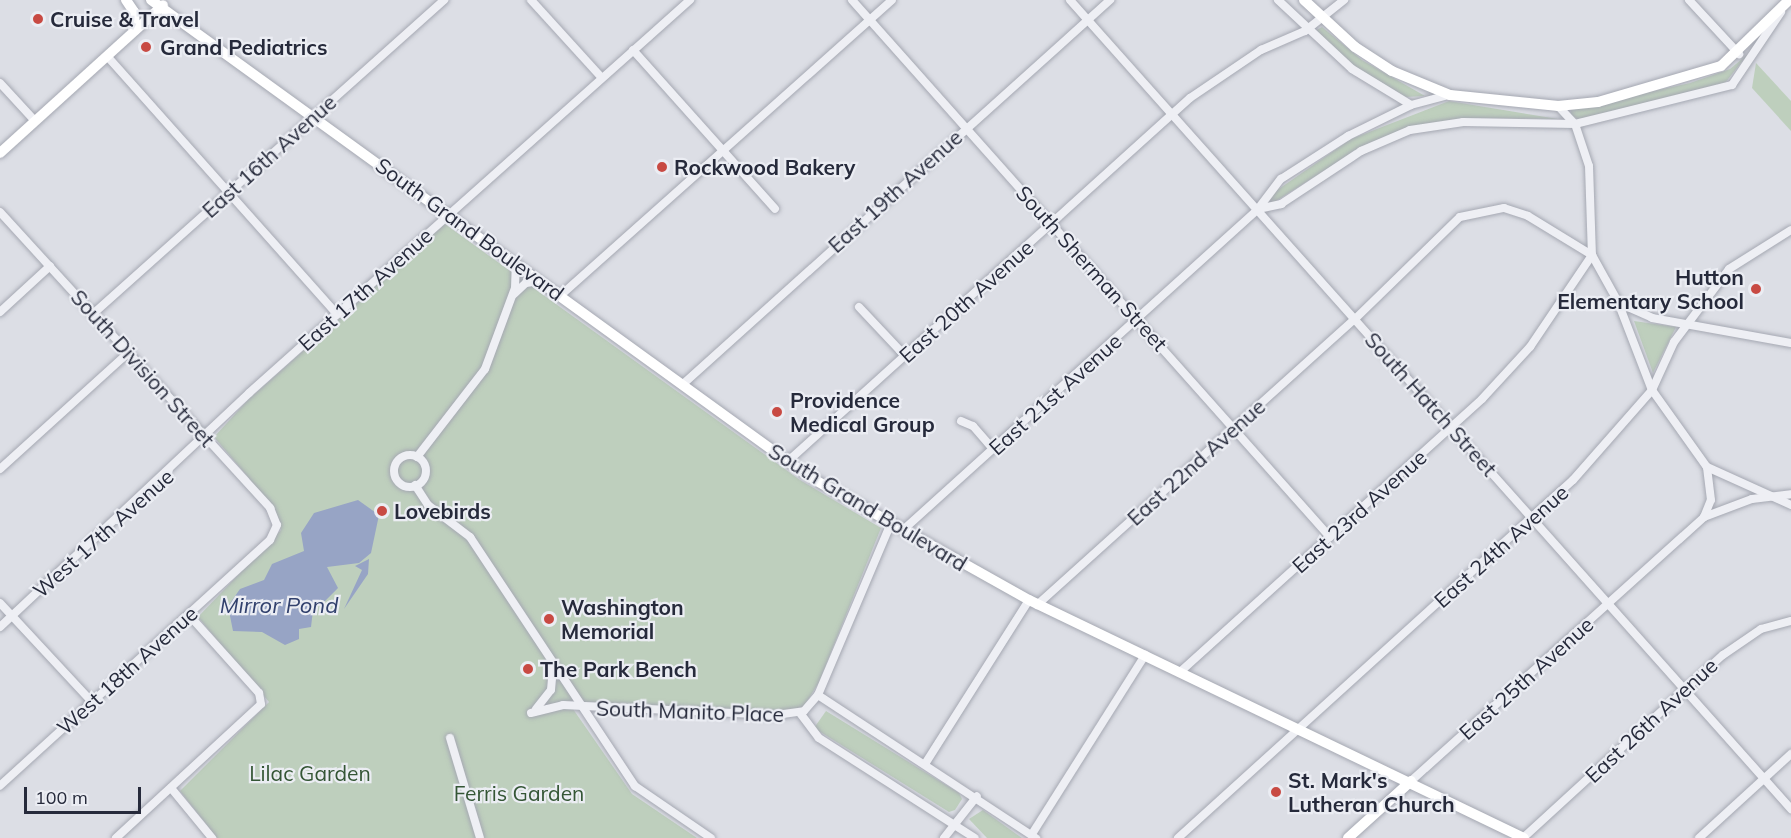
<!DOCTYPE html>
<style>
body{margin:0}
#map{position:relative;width:1791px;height:838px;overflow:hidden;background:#dcdee5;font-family:Mulish,sans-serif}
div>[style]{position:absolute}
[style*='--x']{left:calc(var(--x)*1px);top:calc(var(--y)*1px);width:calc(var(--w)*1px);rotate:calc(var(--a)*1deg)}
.green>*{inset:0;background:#becfbd}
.water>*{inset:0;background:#97a4c5}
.roads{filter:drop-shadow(0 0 2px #a5a8b2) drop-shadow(0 0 2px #a5a8b2)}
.street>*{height:8px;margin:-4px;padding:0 4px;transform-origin:4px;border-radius:4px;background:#eeeff4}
.street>.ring{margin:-4px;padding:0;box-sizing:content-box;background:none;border:8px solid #eeeff4;border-radius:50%}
.secondary>*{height:10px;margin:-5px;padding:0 5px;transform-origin:5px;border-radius:5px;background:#fff}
.dots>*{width:16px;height:16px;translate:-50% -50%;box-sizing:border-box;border:3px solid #ebedf3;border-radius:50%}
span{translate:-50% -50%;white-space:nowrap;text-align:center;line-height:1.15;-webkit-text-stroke:4.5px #ebedf3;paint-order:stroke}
.poi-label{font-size:21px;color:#262a3b;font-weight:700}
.left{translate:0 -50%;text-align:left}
.right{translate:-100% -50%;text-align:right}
.street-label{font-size:21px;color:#262a3b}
.park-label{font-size:21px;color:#345635}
.water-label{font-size:22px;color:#32416d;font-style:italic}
.scale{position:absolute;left:24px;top:787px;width:117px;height:27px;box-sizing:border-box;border:3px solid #262a3b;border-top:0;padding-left:8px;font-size:18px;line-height:21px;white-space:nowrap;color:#262a3b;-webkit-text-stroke:4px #ebedf3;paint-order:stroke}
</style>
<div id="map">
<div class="green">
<div style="clip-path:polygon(1322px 27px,1362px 60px,1425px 96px,1406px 97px,1356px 68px,1315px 31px)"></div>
<div style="clip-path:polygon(1748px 54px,1725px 83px,1618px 112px,1578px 119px,1571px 115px,1571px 109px,1690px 83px,1730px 69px)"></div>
<div style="clip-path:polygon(1756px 63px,1791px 101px,1791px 131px,1752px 88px)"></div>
<div style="clip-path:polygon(1449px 101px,1558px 119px,1469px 118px,1410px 127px,1357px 150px,1268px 206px,1267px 197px,1351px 139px)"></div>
<div style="clip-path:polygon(445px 224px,800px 480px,881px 528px,819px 682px,803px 708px,787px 712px,585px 702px,573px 709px,632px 794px,697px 838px,217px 838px,180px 791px,269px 702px,198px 617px,281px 530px,275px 509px,214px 437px,248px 400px)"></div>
<div style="clip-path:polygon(1634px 321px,1676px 327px,1653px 373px)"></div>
<div style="clip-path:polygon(826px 711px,959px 793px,962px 799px,955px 810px,949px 812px,814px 728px)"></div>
<div style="clip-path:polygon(983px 810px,1022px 838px,987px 838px,969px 819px)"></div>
</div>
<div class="water">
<div style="clip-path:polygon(358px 500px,379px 515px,371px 553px,359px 563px,327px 567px,338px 588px,323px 603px,314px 602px,311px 627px,299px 629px,299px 639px,285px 645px,262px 632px,233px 631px,228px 606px,240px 589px,264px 580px,272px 564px,304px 551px,301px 533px,314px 513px)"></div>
<div style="clip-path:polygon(369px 559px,368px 574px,344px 609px,362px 570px,355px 566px)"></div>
</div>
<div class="roads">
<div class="street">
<div style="--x:531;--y:0;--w:105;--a:47.7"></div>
<div style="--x:852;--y:0;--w:719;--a:48.33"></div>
<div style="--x:1070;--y:0;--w:1084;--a:48.29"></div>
<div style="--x:1278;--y:0;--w:101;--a:43"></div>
<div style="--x:1352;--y:69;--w:69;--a:31.4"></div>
<div style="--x:1689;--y:0;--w:74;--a:47.2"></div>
<div style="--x:633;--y:50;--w:213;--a:48.2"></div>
<div style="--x:107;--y:56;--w:346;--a:48.3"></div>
<div style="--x:0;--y:83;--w:52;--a:47.4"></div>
<div style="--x:1558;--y:106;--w:25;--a:47"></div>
<div style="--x:1575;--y:124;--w:44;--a:71.6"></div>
<div style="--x:1589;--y:166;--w:89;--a:88.1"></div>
<div style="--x:1592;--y:255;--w:54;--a:61"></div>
<div style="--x:1618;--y:302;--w:94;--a:68.9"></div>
<div style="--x:1652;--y:390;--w:95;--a:54.5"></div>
<div style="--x:1707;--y:467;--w:92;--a:24.3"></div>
<div style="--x:1258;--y:209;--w:24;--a:-12"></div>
<div style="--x:1281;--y:204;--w:96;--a:-33.5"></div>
<div style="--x:1361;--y:151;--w:53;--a:-23.2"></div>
<div style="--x:1410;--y:130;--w:54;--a:-8.6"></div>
<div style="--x:1463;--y:122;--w:112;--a:1"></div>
<div style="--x:1575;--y:124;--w:162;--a:-14"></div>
<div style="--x:1732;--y:85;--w:88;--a:-56.1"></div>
<div style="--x:0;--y:212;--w:401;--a:47.6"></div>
<div style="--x:270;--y:508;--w:18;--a:68"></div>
<div style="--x:277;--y:525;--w:17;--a:115"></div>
<div style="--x:270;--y:540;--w:365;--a:137.7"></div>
<div style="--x:514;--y:294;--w:16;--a:-43"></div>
<div style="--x:526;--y:283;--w:14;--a:-8"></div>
<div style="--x:561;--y:295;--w:443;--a:-41.7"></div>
<div style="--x:1619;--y:303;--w:36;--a:24"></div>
<div style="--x:1652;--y:318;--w:141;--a:10.2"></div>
<div style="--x:859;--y:307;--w:67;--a:46.8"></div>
<div style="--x:0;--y:312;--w:68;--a:-42.6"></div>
<div style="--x:94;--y:313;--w:470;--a:-41.8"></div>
<div style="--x:682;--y:385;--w:576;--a:-41.97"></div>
<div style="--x:961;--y:421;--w:13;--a:23"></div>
<div style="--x:973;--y:426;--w:30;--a:49"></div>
<div class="ring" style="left:394px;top:455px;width:24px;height:24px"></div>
<div style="--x:417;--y:457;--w:111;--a:-52.3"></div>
<div style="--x:485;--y:369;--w:86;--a:-69.7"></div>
<div style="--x:515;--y:288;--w:25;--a:-88"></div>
<div style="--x:787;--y:462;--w:543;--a:-42.09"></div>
<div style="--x:1190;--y:98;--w:86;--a:-34.1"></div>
<div style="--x:1261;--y:50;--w:48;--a:-23.4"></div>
<div style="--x:1305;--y:31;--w:50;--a:-38.5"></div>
<div style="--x:0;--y:469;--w:174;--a:-42.2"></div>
<div style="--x:415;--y:485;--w:24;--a:57"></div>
<div style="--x:428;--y:505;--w:53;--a:37.3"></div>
<div style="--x:470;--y:537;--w:299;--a:56.5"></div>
<div style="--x:635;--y:786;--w:92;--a:34.4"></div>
<div style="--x:1704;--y:517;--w:18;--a:-68"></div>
<div style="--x:1711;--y:500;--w:33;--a:-97"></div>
<div style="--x:903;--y:530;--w:479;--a:-42.1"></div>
<div style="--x:1258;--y:209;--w:38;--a:-53"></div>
<div style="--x:1281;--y:179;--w:80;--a:-32.7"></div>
<div style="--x:1348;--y:136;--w:70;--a:-26.2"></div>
<div style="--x:1411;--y:105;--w:39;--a:-15"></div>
<div style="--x:0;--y:603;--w:135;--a:47.1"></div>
<div style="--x:1037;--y:605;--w:428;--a:-42"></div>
<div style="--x:1355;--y:319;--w:146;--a:-44.2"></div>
<div style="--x:1460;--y:217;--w:45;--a:-11.6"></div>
<div style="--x:1504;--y:208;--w:25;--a:18"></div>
<div style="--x:1528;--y:216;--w:75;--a:31.4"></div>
<div style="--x:0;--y:627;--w:342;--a:-43.2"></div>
<div style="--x:249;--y:393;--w:591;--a:-41.71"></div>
<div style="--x:1180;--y:672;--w:407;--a:-42.1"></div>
<div style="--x:1482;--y:399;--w:71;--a:-47.3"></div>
<div style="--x:1530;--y:347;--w:111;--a:-56"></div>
<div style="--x:818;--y:695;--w:261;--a:33.3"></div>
<div style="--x:536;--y:709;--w:24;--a:-52"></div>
<div style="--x:551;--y:690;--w:23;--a:-85"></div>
<div style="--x:531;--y:713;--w:33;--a:-14"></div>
<div style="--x:563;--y:705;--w:213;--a:2.7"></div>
<div style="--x:776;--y:715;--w:28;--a:-8"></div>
<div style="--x:804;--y:711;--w:21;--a:-49"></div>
<div style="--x:818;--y:695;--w:187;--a:-67"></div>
<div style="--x:800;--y:713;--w:31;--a:53"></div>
<div style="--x:819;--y:738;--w:185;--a:32.7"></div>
<div style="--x:450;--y:738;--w:104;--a:73.3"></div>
<div style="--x:925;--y:764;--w:194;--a:-57.6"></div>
<div style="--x:1411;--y:781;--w:394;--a:-42"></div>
<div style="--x:1704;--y:517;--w:51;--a:-20.6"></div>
<div style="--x:1752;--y:499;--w:39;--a:-7"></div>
<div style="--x:171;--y:788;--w:65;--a:50.6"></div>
<div style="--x:1032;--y:834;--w:212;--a:-57.7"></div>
<div style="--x:116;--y:838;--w:197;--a:-42.7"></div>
<div style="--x:261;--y:704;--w:11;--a:-100"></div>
<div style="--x:259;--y:693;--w:106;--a:-131.9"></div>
<div style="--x:944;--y:838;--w:53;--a:-51.8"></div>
<div style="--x:1178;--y:838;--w:533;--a:-42.19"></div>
<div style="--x:1573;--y:480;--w:120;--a:-48.7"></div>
<div style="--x:1652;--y:390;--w:53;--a:-65.4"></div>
<div style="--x:1674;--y:342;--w:91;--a:-53"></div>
<div style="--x:1729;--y:269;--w:73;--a:-32.2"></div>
<div style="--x:1523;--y:838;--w:271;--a:-42.5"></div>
<div style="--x:1723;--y:655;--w:46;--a:-34.4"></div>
<div style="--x:1761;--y:629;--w:31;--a:-15"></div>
<div style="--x:1699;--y:838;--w:125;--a:-42.4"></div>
</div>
<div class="secondary">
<div style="--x:126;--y:0;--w:14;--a:56"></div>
<div style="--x:134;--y:12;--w:18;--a:87"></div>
<div style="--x:151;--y:0;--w:811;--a:35.92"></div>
<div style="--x:808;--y:476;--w:253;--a:29.3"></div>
<div style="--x:1029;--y:600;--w:549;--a:25.68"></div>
<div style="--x:1304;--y:0;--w:69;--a:42.7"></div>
<div style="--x:1355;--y:47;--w:44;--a:33"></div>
<div style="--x:1392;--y:71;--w:63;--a:22.5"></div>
<div style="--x:1450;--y:95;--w:109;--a:5.8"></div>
<div style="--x:1558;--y:106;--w:40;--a:-5.7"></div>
<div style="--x:1598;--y:102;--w:128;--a:-16.3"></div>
<div style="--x:1721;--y:66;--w:95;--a:-44.1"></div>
<div style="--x:0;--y:153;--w:220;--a:-42.2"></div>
<div style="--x:1348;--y:838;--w:85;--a:-42.1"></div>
</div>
</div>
<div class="dots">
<div style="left:38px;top:19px;background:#c84a43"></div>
<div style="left:146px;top:47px;background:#c84a43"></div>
<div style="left:662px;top:167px;background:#c84a43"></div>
<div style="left:1756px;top:289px;background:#c84a43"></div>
<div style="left:777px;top:412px;background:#c84a43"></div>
<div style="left:382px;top:511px;background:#c84a43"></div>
<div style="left:549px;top:619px;background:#c84a43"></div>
<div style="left:528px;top:669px;background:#c84a43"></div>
<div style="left:1276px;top:792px;background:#c84a43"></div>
</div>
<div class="poi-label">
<span class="left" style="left:50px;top:19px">Cruise &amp; Travel</span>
<span class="left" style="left:160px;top:47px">Grand Pediatrics</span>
<span class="left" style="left:674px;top:167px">Rockwood Bakery</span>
<span class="right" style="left:1744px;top:289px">Hutton<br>Elementary School</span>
<span class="left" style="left:790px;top:412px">Providence<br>Medical Group</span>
<span class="left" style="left:394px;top:511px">Lovebirds</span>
<span class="left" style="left:561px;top:619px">Washington<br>Memorial</span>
<span class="left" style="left:540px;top:669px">The Park Bench</span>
<span class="left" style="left:1288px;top:792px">St. Mark's<br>Lutheran Church</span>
</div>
<div class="street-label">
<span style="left:269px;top:156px;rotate:-42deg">East 16th Avenue</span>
<span style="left:895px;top:191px;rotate:-42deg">East 19th Avenue</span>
<span style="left:470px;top:229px;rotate:36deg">South Grand Boulevard</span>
<span style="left:1092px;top:268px;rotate:48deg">South Sherman Street</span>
<span style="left:365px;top:289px;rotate:-42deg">East 17th Avenue</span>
<span style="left:966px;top:301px;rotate:-42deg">East 20th Avenue</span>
<span style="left:143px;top:368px;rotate:48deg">South Division Street</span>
<span style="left:1055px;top:394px;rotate:-42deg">East 21st Avenue</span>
<span style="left:1431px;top:404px;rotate:48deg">South Hatch Street</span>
<span style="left:1196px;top:462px;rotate:-42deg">East 22nd Avenue</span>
<span style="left:868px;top:507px;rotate:31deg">South Grand Boulevard</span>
<span style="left:1359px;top:511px;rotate:-42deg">East 23rd Avenue</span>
<span style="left:103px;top:533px;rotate:-42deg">West 17th Avenue</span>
<span style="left:1501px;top:546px;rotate:-42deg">East 24th Avenue</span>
<span style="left:127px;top:670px;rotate:-42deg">West 18th Avenue</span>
<span style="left:1526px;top:678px;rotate:-42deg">East 25th Avenue</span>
<span style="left:690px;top:711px;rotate:2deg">South Manito Place</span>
<span style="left:1651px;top:720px;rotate:-43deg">East 26th Avenue</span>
</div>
<div class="park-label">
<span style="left:310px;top:773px">Lilac Garden</span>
<span style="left:519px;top:793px">Ferris Garden</span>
</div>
<div class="water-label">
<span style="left:279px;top:606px">Mirror Pond</span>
</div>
<div class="scale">100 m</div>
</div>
